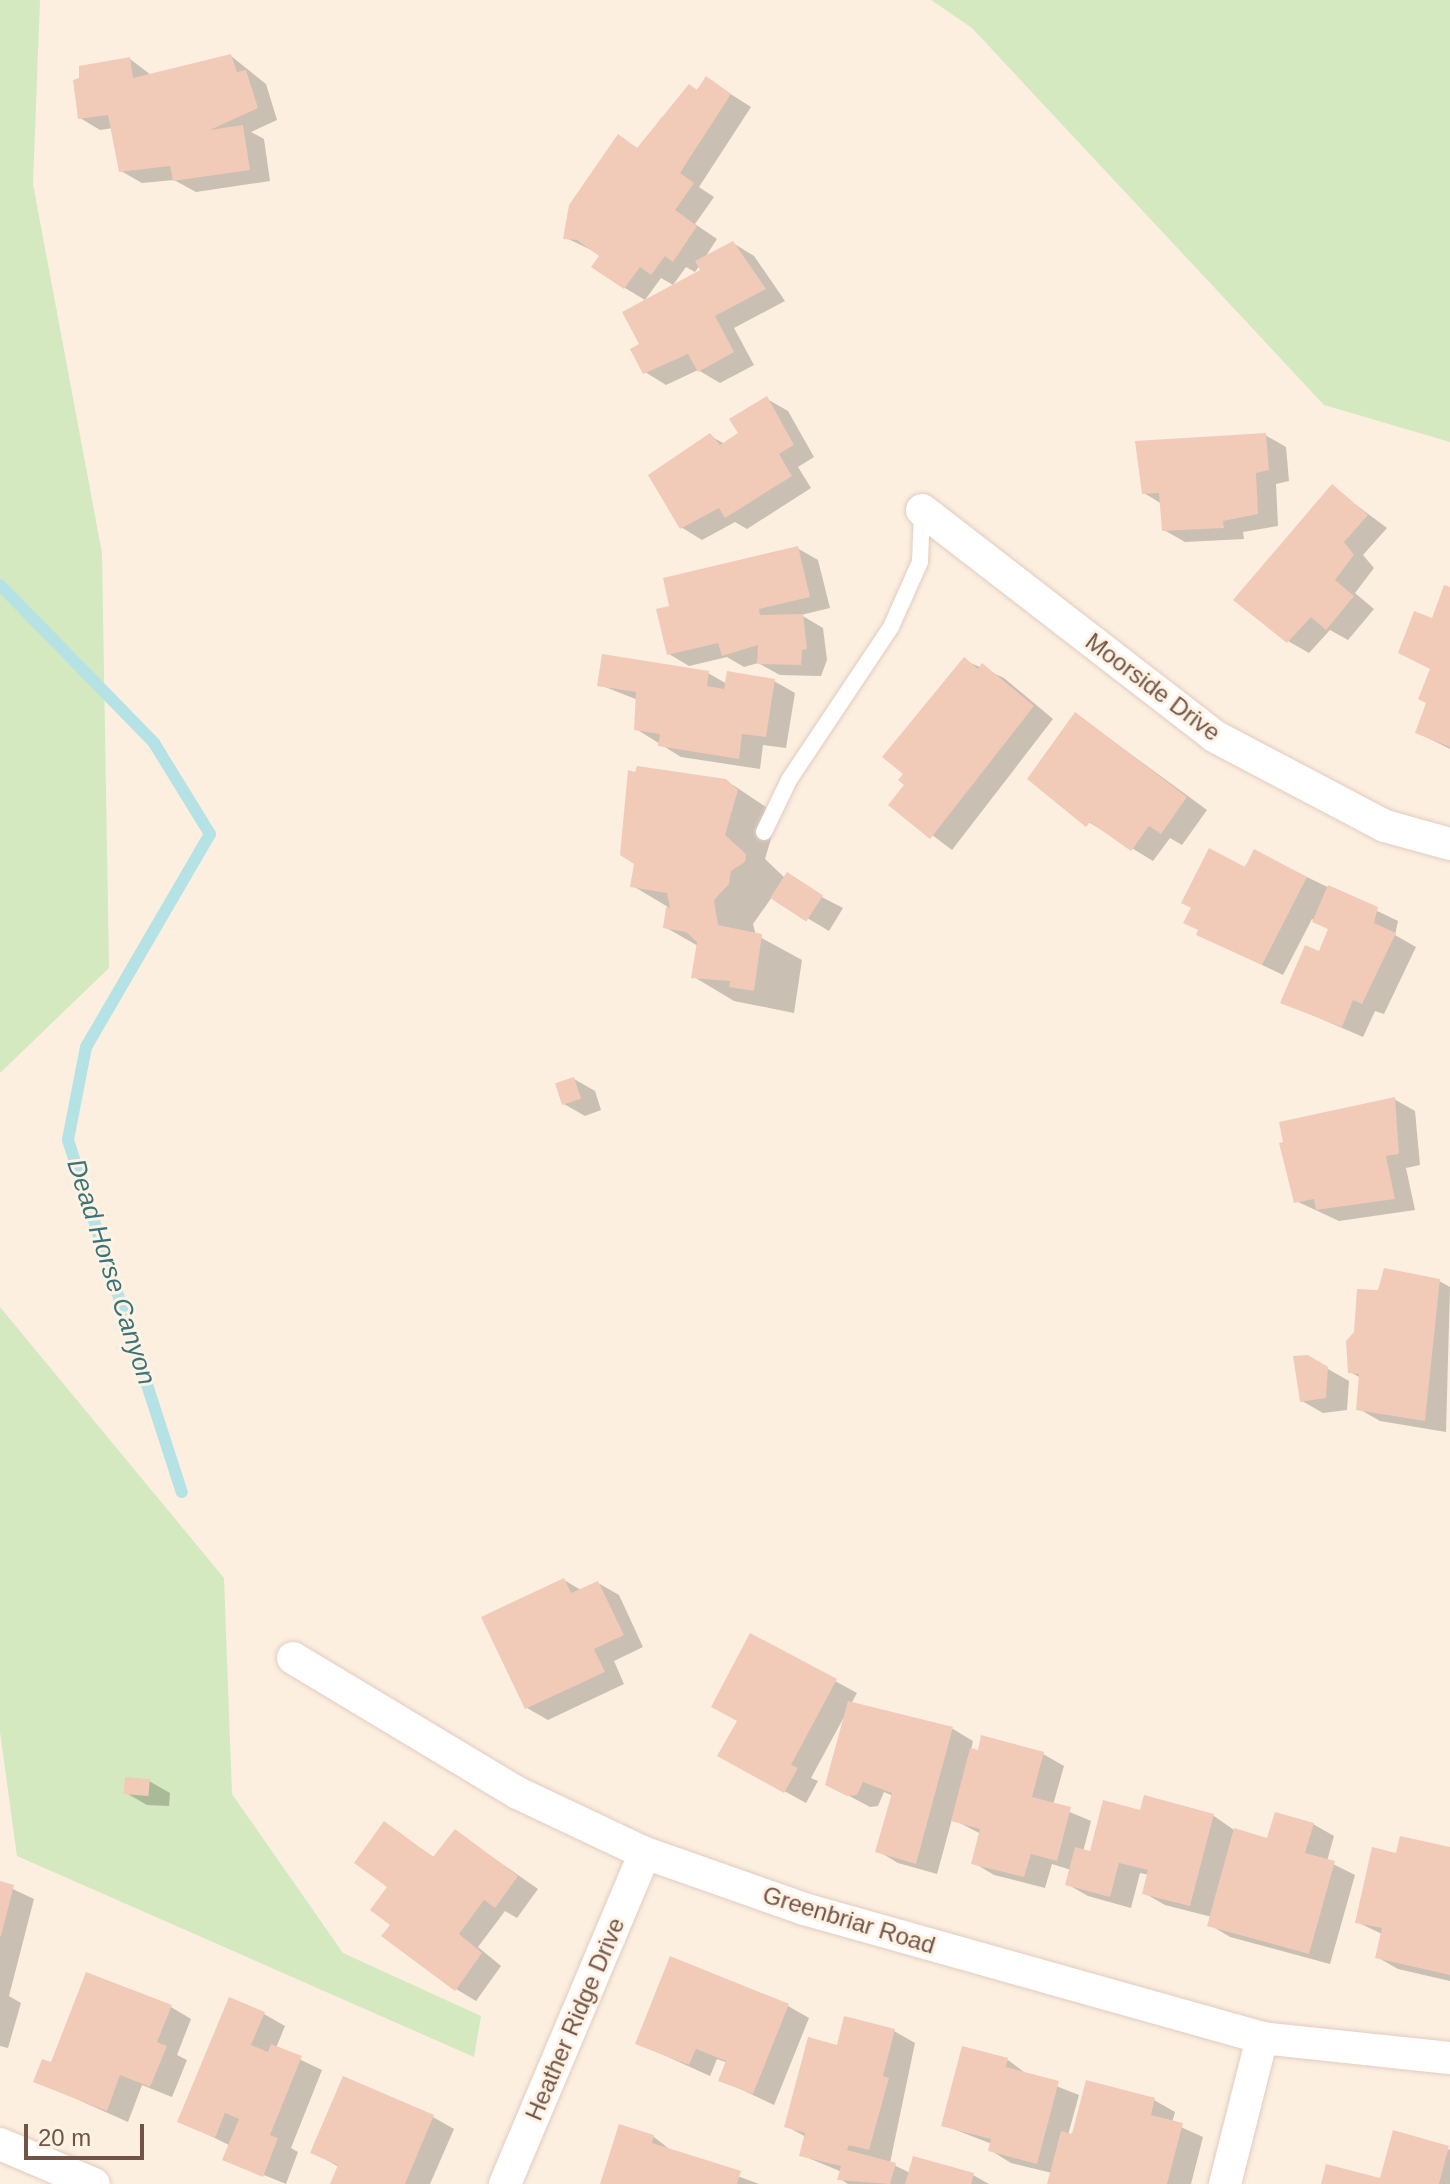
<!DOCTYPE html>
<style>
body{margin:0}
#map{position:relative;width:1450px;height:2184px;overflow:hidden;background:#fcefe0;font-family:Helvetica,sans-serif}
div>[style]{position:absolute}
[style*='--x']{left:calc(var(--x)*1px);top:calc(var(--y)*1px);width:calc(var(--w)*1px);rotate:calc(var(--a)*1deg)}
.green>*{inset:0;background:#d4e9bf}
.shadow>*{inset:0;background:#0003}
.stream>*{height:12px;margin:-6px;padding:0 6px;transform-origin:6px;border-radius:6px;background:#b5e2e5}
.building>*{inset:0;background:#f1cab8;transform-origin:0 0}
.roads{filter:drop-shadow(0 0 2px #e2ccbf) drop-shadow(0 0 2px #e2ccbf)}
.lane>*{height:16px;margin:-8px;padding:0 8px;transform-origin:8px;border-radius:8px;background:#fff}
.street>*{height:32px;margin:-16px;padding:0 16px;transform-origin:16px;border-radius:16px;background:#fff}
span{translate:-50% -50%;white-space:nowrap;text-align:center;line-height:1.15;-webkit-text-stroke:6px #fff3e6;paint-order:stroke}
.street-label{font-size:24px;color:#725348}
.water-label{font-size:26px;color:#3c7378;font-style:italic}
.scale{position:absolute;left:24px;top:2124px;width:120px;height:36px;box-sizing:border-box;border:4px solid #725348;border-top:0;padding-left:10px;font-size:24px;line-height:28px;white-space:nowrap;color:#725348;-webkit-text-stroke:6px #fff3e6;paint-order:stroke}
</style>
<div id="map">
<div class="green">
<div style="clip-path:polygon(0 0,40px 0,33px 184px,102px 553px,109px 968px,0 1073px)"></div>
<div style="clip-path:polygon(931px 0,1450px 0,1450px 442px,1324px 405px,972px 28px)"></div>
<div style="clip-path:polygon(0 1307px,224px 1578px,232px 1794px,343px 1953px,481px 2016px,474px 2057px,17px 1856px,0 1732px)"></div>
</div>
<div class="shadow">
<div style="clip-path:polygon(231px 56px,266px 84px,277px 120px,251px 132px,264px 139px,270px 181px,196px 192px,174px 180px,142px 183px,121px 171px,113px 128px,100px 130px,80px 118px,130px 59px,151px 75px)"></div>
<div style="clip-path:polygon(707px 79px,751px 107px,699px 187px,714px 197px,695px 224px,717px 239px,704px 259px,733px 243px,754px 256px,785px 301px,734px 328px,754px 365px,720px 383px,698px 370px,666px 385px,645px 372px,642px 345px,703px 271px,700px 265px,695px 272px,686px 267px,673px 285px,661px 278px,645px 300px,625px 288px,602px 255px,566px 238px,619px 137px,639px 149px,662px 117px,667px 120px)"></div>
<div style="clip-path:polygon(767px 399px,788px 411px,814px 457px,798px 467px,811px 488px,747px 529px,735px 522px,702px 540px,681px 527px,710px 436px,725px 444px,740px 434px)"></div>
<div style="clip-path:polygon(1265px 435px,1286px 447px,1289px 481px,1276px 484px,1278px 526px,1243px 532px,1244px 539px,1185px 542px,1164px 530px,1162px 504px,1144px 493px)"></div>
<div style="clip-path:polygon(1332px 487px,1387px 528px,1363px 555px,1374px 568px,1355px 593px,1374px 609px,1348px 640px,1330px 630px,1309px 653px,1288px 641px)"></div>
<div style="clip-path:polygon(797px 548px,818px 560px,830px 608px,801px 615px,823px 628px,827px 660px,821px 676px,780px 675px,758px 663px,744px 667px,727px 657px,689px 666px,669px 654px,672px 607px)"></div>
<div style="clip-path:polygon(1450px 588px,1450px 749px,1418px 733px,1428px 703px,1433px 620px)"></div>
<div style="clip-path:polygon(964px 660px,1004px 678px,1053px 719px,952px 850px,891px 804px,907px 785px)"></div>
<div style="clip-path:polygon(708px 673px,727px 684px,774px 681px,795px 693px,786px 748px,763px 745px,760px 769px,681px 757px,636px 729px,638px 700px,600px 685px)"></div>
<div style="clip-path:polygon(1076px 714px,1207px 810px,1182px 845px,1170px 838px,1153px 861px,1057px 803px)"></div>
<div style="clip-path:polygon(733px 785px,778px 815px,765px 859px,785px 878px,843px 908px,829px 931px,772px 897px,753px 924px,756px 935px,802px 960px,794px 1013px,734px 1001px,694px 977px,698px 946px,665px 927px,668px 907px,633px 886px)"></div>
<div style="clip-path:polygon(1255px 852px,1398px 921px,1395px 935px,1416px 947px,1384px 1014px,1375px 1011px,1363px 1037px,1282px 1002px,1320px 953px,1330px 930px,1312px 919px,1283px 975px,1198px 934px)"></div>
<div style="clip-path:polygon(574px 1079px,595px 1091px,601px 1110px,585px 1116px,564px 1104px)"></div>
<div style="clip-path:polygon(1394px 1099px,1415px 1111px,1420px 1165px,1406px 1168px,1415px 1210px,1339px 1221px,1296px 1201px)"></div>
<div style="clip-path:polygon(1439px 1281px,1450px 1287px,1446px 1432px,1380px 1421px,1359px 1409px,1361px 1378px,1350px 1372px,1379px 1292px)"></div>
<div style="clip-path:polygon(1307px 1357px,1349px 1381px,1347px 1410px,1323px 1413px,1302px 1401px)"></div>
<div style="clip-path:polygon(564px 1580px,581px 1590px,598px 1583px,619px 1595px,643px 1647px,614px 1661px,624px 1684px,548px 1720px,527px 1708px)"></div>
<div style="clip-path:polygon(751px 1635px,857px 1693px,851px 1704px,953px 1729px,973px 1741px,971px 1750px,1043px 1754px,1064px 1766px,1053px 1805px,1091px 1821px,1083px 1852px,1091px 1854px,1142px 1812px,1146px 1797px,1214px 1816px,1234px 1830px,1269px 1840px,1313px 1824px,1334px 1836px,1327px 1861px,1355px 1875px,1330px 1964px,1230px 1937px,1210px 1925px,1212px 1917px,1165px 1905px,1144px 1893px,1149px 1875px,1140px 1873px,1131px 1908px,1088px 1896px,1067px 1884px,1071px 1870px,1052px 1864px,1045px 1888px,994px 1875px,974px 1863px,981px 1834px,952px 1819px,937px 1874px,898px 1863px,878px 1851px,893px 1796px,884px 1792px,878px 1806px,870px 1807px,827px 1784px,844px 1717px,811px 1778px,818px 1781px,806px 1803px,741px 1767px,739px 1721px)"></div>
<div style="clip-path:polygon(149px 1781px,170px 1793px,169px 1806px,147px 1805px,126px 1793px)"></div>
<div style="clip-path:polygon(385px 1824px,435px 1858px,455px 1831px,538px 1889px,517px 1918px,505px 1911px,478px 1947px,501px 1966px,476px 2001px,456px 1989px,392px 1924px)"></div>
<div style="clip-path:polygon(1450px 1849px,1450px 1981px,1398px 1969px,1377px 1957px,1382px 1934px,1357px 1922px,1398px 1855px)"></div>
<div style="clip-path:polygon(0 1883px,34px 1899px,9px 1996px,21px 2003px,8px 2048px,0 2046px)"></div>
<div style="clip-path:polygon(788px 2006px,809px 2018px,774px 2105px,721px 2080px,728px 2063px,717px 2059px,710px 2076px,637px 2043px)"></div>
<div style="clip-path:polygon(171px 2007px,191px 2019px,177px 2055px,187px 2060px,172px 2097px,142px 2085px,128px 2122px,36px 2081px,52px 2064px)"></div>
<div style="clip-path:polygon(264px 2014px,285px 2026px,276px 2048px,322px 2070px,291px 2148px,298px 2152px,286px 2184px,225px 2159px,231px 2146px,180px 2121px)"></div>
<div style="clip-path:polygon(894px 2031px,915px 2043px,890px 2163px,910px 2173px,973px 2175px,989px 2184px,848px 2184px,840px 2179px,842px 2172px,801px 2155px,806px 2137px,786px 2126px,838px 2048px)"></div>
<div style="clip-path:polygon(1008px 2060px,1028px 2075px,1079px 2095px,1068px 2135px,1154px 2100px,1175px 2112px,1172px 2123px,1203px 2137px,1191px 2184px,1049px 2184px,1052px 2173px,1011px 2163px,990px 2150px,992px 2144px,943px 2125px)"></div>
<div style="clip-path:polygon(433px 2117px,454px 2129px,430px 2184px,332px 2184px,339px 2167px,312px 2152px)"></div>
<div style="clip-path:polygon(620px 2126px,654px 2137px,673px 2152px,759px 2184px,602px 2184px)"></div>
<div style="clip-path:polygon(1450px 2149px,1450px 2184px,1323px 2184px,1381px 2181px)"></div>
</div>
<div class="stream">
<div style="--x:0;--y:585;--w:221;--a:45.7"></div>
<div style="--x:154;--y:743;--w:107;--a:58.4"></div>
<div style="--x:210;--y:834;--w:246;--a:120.2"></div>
<div style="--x:86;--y:1047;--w:95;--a:101"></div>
<div style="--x:68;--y:1140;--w:370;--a:72.1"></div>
</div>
<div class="building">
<div style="clip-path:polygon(231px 54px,237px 72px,246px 70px,258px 108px,210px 130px,243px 125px,250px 170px,173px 181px,170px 166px,119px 172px,108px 115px,78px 119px,73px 80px,79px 78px,79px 66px,130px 57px,133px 78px)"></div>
<div style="clip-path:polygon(706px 76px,731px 94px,680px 173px,694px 183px,675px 210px,697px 226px,673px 262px,665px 256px,651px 275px,640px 267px,624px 289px,591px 267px,599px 256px,577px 240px,563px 239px,569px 205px,618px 134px,637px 148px,689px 84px,697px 90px)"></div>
<div style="clip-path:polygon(733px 241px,766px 289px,715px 316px,734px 352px,698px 372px,688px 354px,643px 374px,630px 349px,639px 344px,622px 312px,700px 270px,695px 261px)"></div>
<div style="clip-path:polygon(767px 396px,794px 445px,779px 454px,792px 476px,725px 518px,719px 508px,680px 529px,648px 475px,710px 433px,720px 445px,738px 433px,729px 419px)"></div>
<div style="clip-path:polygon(1266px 433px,1269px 470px,1256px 473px,1258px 514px,1223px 521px,1224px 528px,1162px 531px,1159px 493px,1142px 494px,1135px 441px)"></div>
<div style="clip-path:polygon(1332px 484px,1368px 515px,1344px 542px,1354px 555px,1335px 580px,1354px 596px,1326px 630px,1311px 617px,1287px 643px,1233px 600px)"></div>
<div style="clip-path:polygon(798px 546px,810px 597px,759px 609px,760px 615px,803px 614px,807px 649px,802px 650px,801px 665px,757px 664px,758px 645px,722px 656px,718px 643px,667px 655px,656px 609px,669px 606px,663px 578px)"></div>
<div style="clip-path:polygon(1444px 585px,1450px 587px,1450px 747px,1415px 733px,1426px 703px,1418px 699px,1430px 669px,1398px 653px,1414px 611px,1432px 618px)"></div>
<div style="clip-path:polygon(602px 654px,709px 671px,707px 686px,724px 689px,727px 671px,775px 679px,766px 737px,742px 734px,739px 759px,658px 746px,660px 734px,634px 730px,636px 692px,597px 686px)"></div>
<div style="clip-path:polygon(964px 657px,978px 669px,982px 663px,1034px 706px,930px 839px,888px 805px,904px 785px,898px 780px,903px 774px,882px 757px)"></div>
<div style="clip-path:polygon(1075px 712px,1187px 797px,1161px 834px,1149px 826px,1131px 851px,1090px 822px,1086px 827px,1027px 779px)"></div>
<div style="clip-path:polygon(637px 766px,726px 779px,738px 790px,725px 835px,746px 854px,745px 862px,731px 871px,729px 884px,714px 900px,718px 925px,762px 934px,754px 991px,729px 987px,730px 981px,691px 978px,697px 942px,686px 932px,663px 928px,666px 907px,670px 908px,667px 893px,630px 887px,634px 864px,620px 855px,628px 770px,635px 772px)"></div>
<div style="clip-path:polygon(1209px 848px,1245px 867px,1254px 849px,1307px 877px,1262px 965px,1196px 935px,1198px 930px,1183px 923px,1191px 908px,1181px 903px)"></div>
<div style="left:787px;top:872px;width:43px;height:31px;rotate:33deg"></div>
<div style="clip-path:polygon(1328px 885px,1378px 907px,1374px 923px,1396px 933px,1362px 1004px,1353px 1000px,1342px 1027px,1280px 1003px,1305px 945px,1319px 951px,1328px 929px,1312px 922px)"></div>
<div style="left:574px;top:1077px;width:23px;height:20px;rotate:72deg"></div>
<div style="clip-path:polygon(1395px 1097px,1399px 1154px,1386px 1156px,1395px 1199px,1316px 1210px,1314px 1199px,1294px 1203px,1279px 1143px,1283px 1142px,1279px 1122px)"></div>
<div style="clip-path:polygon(1384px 1268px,1440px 1279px,1425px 1421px,1356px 1410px,1359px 1374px,1348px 1373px,1346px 1341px,1354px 1332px,1357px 1289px,1378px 1290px)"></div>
<div style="clip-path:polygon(1308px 1355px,1328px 1367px,1326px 1398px,1300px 1402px,1293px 1356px)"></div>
<div style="clip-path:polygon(564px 1578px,571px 1593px,598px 1581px,624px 1635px,594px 1649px,605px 1672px,525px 1709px,481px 1617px)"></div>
<div style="clip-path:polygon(750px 1633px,837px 1679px,791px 1765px,798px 1768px,784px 1793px,717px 1756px,737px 1721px,711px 1707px)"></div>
<div style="clip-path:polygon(848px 1701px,953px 1727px,916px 1864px,875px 1852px,892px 1793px,863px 1782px,857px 1795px,847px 1796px,825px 1785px)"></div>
<div style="clip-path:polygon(981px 1735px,1044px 1752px,1032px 1797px,1071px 1807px,1057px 1861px,1031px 1854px,1024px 1877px,971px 1864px,980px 1829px,951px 1821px,970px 1748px,978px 1750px)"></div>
<div style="left:125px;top:1777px;width:25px;height:17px;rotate:5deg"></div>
<div style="clip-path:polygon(1144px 1795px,1214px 1814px,1190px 1906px,1142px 1894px,1148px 1870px,1119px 1863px,1110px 1897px,1065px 1885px,1075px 1847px,1090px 1851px,1103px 1800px,1140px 1810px)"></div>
<div style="clip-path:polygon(1275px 1812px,1314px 1823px,1305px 1853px,1335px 1861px,1309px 1954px,1207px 1926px,1234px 1828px,1267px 1838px)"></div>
<div style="clip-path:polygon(384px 1821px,433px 1857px,455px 1829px,518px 1876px,495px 1908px,484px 1900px,459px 1934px,482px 1953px,455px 1991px,381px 1936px,390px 1925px,370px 1910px,387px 1887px,354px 1863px)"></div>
<div style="clip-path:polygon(1400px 1836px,1450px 1847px,1450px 1975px,1375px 1958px,1382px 1928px,1355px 1923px,1372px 1847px,1396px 1853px)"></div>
<div style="clip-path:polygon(0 1881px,14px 1885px,1px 1936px,0 1936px)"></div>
<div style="clip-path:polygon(670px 1956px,789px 2004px,753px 2094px,718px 2081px,726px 2061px,696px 2049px,689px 2065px,635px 2044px)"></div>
<div style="clip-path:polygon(86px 1972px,172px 2005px,157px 2042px,167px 2046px,150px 2087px,120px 2075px,107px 2111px,33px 2082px,42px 2059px,51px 2062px)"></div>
<div style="clip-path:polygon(229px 1997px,265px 2012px,251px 2045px,268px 2052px,271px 2044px,302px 2056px,270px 2135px,278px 2138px,263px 2177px,222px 2160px,239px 2119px,225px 2113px,215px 2138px,177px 2122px)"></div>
<div style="clip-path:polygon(844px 2016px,895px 2029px,883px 2076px,889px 2078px,869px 2150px,849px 2145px,847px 2150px,896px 2163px,890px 2184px,837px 2180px,841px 2166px,799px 2156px,805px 2133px,784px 2127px,808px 2037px,837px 2045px)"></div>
<div style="clip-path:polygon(962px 2046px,1008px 2058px,1006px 2067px,1059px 2081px,1037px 2164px,988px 2151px,991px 2139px,941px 2126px)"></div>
<div style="clip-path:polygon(343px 2076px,434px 2115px,405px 2184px,330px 2184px,338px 2165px,310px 2153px)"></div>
<div style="clip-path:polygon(1086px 2080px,1155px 2098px,1151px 2115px,1183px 2123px,1167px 2184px,1047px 2184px,1061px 2131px,1072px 2134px)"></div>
<div style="clip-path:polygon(619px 2124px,654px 2135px,652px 2143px,741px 2171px,737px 2184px,600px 2184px)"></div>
<div style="clip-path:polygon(1393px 2130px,1449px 2146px,1439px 2184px,1321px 2184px,1326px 2164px,1380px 2178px)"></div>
<div style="clip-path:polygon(913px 2156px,974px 2173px,971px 2184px,905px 2184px)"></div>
</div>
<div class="roads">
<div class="lane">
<div style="--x:764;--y:832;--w:58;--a:-64.3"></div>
<div style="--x:789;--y:780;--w:184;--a:-56.3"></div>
<div style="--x:891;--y:627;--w:71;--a:-66"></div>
<div style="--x:920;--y:562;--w:52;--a:-87.8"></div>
</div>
<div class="street">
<div style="--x:922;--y:510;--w:369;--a:37.7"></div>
<div style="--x:1214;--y:736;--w:193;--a:27.8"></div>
<div style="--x:1385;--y:826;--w:67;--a:15.5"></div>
<div style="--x:293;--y:1658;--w:262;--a:31"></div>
<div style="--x:518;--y:1793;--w:140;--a:25.3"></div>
<div style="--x:645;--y:1853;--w:169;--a:19.4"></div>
<div style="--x:804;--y:1909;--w:476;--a:15.7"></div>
<div style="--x:1262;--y:2038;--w:189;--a:6.1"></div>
<div style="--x:0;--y:2144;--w:102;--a:23.1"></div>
<div style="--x:505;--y:2184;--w:359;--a:-67.1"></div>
<div style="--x:1225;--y:2184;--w:151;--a:-75.8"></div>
</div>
</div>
<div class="street-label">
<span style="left:1153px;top:687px;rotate:37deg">Moorside Drive</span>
<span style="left:849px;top:1920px;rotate:17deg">Greenbriar Road</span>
<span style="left:575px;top:2019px;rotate:-67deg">Heather Ridge Drive</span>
</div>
<div class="water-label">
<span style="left:111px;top:1272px;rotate:72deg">Dead Horse Canyon</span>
</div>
<div class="scale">20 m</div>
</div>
